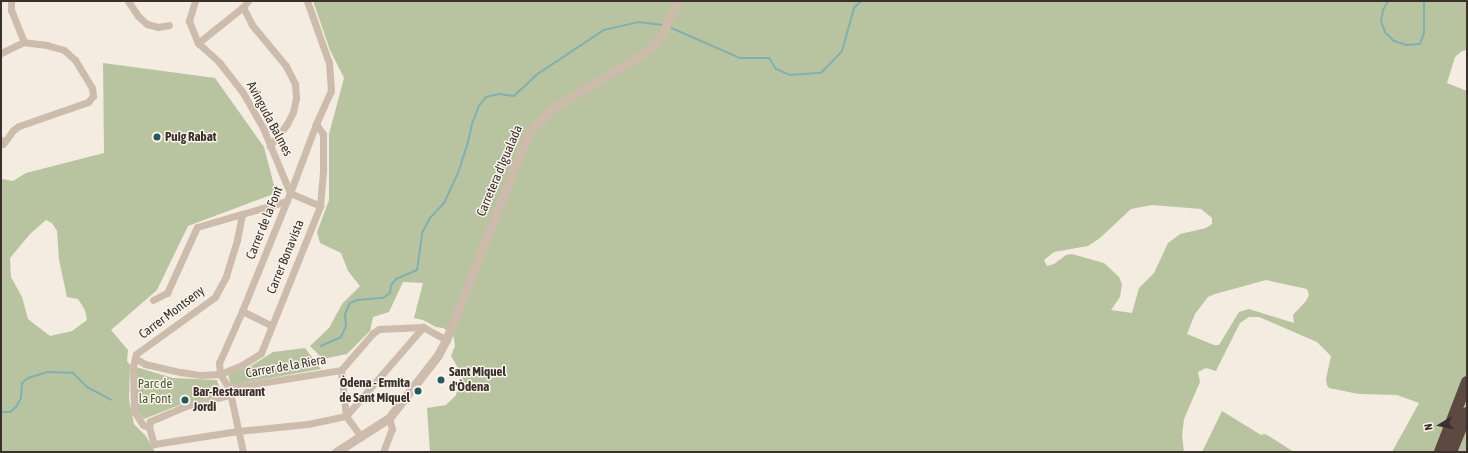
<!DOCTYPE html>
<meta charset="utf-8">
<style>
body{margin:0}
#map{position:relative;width:1468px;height:453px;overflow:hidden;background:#f4ebe1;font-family:"Asap Condensed",sans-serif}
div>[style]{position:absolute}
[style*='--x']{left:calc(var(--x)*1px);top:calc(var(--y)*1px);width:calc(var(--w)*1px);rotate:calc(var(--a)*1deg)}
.green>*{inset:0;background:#b8c4a0}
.stream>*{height:2px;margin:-1px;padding:0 1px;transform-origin:1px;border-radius:1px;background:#7fb0b2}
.minor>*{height:7px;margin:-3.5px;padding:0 3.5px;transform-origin:3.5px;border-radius:3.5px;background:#cdbbac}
.tertiary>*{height:9px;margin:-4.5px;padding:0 4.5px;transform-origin:4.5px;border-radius:4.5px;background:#cdbbac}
.motorway>*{height:12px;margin:-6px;padding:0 6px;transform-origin:6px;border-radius:6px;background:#5c4a42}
.dots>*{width:11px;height:11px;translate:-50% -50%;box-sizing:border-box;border:2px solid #fbf5ee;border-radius:50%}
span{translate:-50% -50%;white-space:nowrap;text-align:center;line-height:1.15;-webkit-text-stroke:3px #fbf5ee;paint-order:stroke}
.street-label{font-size:13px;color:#3b302b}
.poi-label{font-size:13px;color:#3b302b;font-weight:700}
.left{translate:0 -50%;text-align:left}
.right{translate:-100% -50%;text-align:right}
.park-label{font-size:13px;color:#4a5a2e}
.frame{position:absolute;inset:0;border:2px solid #3b302b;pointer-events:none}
.north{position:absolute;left:1420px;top:405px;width:40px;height:40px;-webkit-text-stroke:3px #fbf5ee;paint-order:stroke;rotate:260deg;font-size:11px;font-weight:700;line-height:16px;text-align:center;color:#3b302b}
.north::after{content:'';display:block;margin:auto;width:14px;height:18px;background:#3b302b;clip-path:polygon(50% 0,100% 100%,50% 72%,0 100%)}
</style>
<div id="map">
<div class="green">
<div style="clip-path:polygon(evenodd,313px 1px,1467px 1px,1467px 50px,1462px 51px,1455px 57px,1447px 83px,1467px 91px,1467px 452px,1392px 452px,1419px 403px,1397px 395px,1359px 394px,1329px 388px,1327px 385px,1326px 379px,1331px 356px,1317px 342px,1259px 317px,1249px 317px,1240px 323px,1216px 371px,1206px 368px,1198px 372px,1200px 382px,1184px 419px,1182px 435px,1184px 452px,430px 452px,427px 408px,446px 405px,456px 395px,462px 375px,451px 356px,455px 346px,453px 334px,443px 328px,436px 327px,423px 320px,414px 318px,423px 283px,403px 282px,389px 312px,373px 317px,370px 331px,347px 354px,323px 359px,310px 346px,329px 328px,342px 304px,360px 286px,348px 271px,341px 253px,320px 243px,317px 232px,329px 200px,329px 134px,344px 78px,330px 50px,313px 1px,1152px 205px,1201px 209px,1212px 218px,1212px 224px,1206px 228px,1180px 234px,1168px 243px,1154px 273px,1139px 288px,1132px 313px,1111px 310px,1120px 297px,1122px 284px,1119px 277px,1104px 263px,1072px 254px,1066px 255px,1054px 264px,1047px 266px,1044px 260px,1054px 252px,1088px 246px,1100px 238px,1131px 209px,1152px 205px,313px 1px,1266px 280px,1307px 289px,1309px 295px,1306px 301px,1293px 315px,1294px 323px,1249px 309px,1239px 312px,1219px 345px,1214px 345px,1187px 334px,1195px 314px,1208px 297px,1215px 294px,1266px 280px)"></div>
<div style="clip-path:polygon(evenodd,103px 63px,215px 78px,264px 147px,276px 193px,188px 226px,157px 290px,111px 330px,128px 350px,127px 361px,130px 365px,129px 400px,134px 424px,146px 436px,155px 452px,2px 452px,1px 175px,2px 179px,13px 181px,26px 173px,104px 153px,103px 63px,46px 220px,52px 223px,57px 231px,59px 260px,67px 297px,78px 299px,85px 310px,87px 320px,72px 331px,50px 336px,28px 319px,22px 297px,11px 277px,10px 258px,30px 234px,46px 220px)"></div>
<div style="clip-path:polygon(305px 348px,321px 369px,231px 385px,228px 374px,249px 367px,273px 352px)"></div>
<div style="clip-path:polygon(136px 367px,173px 378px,217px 380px,222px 395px,182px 404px,144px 419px,137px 410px)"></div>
<div style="clip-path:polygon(1222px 411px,1261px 435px,1265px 434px,1269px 436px,1294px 452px,1202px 452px)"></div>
</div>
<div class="stream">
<div style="--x:1388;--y:1;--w:10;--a:119"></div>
<div style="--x:1383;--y:10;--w:11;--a:100"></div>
<div style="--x:1381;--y:21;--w:12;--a:70"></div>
<div style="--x:1385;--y:32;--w:13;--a:45"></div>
<div style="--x:1394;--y:41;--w:13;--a:18"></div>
<div style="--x:1406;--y:45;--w:14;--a:-4"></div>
<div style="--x:1420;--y:44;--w:12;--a:-70"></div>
<div style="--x:1424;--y:33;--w:32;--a:-90"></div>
<div style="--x:669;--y:27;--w:77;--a:23.6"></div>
<div style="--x:740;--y:58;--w:29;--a:0"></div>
<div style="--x:769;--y:58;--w:13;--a:58"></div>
<div style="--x:776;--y:69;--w:15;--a:23"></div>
<div style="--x:790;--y:75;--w:31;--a:-4"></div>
<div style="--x:821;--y:73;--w:30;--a:-46"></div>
<div style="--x:842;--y:51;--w:45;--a:-74.4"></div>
<div style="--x:854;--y:8;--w:10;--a:-45"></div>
<div style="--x:321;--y:346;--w:22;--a:-24"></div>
<div style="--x:341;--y:337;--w:12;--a:-66"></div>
<div style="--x:346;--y:326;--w:12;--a:-95"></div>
<div style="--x:345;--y:314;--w:12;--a:-66"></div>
<div style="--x:350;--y:303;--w:9;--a:-21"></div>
<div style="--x:358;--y:300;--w:25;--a:-5"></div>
<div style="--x:383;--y:298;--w:9;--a:-36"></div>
<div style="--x:390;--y:293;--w:8;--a:-83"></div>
<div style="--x:391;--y:285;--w:8;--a:-50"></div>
<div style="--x:396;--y:279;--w:23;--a:-23"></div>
<div style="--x:417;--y:270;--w:37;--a:-82"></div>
<div style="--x:422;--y:233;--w:17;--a:-62"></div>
<div style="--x:430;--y:218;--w:21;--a:-47"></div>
<div style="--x:444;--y:203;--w:33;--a:-65"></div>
<div style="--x:458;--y:173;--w:28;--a:-72"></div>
<div style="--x:467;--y:146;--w:23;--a:-77"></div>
<div style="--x:472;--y:124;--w:19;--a:-69"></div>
<div style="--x:479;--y:106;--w:11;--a:-52"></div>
<div style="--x:486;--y:97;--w:13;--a:-13"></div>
<div style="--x:499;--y:94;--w:15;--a:8"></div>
<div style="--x:514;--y:96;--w:34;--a:-43"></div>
<div style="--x:539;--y:73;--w:78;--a:-33.5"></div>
<div style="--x:604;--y:30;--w:35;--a:-13"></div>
<div style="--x:638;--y:22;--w:25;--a:7"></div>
<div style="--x:1;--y:412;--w:9;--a:0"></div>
<div style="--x:10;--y:412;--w:8;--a:-40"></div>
<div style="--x:16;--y:407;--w:10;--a:-61"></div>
<div style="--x:21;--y:398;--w:15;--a:-86"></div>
<div style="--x:22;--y:383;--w:8;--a:-40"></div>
<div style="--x:28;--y:378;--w:21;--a:-17"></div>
<div style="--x:48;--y:372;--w:25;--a:2"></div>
<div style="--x:73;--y:373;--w:20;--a:45"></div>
<div style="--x:87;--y:387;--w:27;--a:28"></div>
</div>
<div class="minor">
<div style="--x:128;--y:1;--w:18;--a:56"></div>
<div style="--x:138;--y:16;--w:12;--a:42"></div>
<div style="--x:147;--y:24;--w:11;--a:15"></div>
<div style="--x:158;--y:27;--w:11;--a:-10"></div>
<div style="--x:195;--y:1;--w:21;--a:107"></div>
<div style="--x:189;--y:21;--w:24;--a:68"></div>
<div style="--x:198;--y:43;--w:28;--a:42"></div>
<div style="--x:219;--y:62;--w:37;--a:52"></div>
<div style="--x:242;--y:91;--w:43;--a:60.4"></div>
<div style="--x:263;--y:128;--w:70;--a:67.4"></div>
<div style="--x:290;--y:193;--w:33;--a:23"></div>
<div style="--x:243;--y:7;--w:20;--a:63"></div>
<div style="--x:252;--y:25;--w:53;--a:50.3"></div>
<div style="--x:286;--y:66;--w:20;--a:63"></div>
<div style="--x:295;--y:84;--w:14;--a:86"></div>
<div style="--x:296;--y:98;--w:14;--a:102"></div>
<div style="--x:293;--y:112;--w:13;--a:117"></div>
<div style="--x:287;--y:124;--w:28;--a:128"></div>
<div style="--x:198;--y:43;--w:58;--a:-38.7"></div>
<div style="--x:243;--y:7;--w:8;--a:-50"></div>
<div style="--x:1;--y:53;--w:25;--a:-26"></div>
<div style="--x:24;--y:42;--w:35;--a:-112"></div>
<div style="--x:11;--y:10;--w:9;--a:-90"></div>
<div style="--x:1;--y:140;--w:4;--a:63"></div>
<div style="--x:3;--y:144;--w:17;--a:-54"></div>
<div style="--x:13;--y:130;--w:7;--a:-34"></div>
<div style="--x:19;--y:126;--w:73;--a:-19.2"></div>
<div style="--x:88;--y:102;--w:8;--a:-50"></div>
<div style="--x:93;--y:96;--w:8;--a:-97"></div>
<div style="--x:92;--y:88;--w:33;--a:-121"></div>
<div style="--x:75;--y:60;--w:15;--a:-138"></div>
<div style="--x:64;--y:50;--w:18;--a:-164"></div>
<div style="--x:47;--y:45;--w:23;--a:-173"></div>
<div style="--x:153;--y:300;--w:16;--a:-27"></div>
<div style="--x:167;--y:293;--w:72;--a:-65.6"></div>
<div style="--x:197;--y:227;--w:47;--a:-16.1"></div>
<div style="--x:242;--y:311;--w:32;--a:26"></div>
<div style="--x:135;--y:358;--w:12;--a:31"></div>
<div style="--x:145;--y:364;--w:37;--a:13"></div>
<div style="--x:181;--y:372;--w:20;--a:9"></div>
<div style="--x:201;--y:375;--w:19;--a:-3"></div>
<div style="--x:220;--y:374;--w:24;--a:-22"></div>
<div style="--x:242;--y:365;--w:22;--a:-32"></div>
<div style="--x:261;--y:353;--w:158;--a:-68.1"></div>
<div style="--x:320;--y:206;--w:37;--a:-85"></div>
<div style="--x:323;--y:169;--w:35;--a:-90"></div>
<div style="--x:323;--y:134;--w:12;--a:-125"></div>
<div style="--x:341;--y:370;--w:46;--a:83.8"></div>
<div style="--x:346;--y:416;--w:26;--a:54"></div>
<div style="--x:229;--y:388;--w:113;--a:-9.1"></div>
<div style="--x:341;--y:370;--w:49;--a:-49.1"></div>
<div style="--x:373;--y:333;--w:7;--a:-34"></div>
<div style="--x:379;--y:329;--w:44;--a:-2.6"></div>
<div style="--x:423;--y:327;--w:26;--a:29"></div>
<div style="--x:229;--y:395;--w:44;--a:165.7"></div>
<div style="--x:186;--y:406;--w:39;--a:157"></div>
<div style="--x:150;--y:421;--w:6;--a:99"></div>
<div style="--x:149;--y:427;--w:18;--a:74"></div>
<div style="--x:154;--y:444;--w:85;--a:-8.8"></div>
<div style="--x:238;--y:431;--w:70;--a:-5.7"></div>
<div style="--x:308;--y:424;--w:39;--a:-12"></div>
<div style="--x:346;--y:416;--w:118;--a:-49.1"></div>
<div style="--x:149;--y:427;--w:6;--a:-162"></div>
<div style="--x:143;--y:425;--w:17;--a:-123"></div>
<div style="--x:134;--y:411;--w:44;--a:-91.3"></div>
<div style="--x:133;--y:367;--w:13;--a:-77"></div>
<div style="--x:136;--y:354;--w:97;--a:-35.8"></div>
<div style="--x:215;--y:297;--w:24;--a:-62"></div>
<div style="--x:226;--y:276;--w:38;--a:-73"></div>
<div style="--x:237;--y:240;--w:26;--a:-79"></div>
<div style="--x:242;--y:214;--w:47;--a:-16.1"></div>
<div style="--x:243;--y:452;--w:66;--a:-102.3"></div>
<div style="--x:229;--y:388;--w:17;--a:-123"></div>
<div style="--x:220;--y:374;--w:11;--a:-95"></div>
<div style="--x:219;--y:363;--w:57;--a:-66.1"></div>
<div style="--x:242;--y:311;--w:127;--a:-67.9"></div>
<div style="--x:290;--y:193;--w:74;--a:-69.4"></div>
<div style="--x:316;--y:124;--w:36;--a:-66"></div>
<div style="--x:331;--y:91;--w:28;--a:-94"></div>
<div style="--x:329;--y:63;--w:66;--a:-109.5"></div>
<div style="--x:383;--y:452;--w:25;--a:-69"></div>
<div style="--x:392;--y:429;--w:11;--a:-105"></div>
</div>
<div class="tertiary">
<div style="--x:336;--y:452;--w:63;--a:-32.7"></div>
<div style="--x:389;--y:418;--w:80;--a:-52.1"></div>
<div style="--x:438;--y:355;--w:17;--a:-62"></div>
<div style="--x:446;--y:340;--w:222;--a:-68.3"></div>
<div style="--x:528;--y:134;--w:11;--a:-52"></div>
<div style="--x:535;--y:125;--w:25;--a:-43"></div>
<div style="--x:553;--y:108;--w:112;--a:-31.1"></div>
<div style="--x:649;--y:50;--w:18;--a:-49"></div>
<div style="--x:661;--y:36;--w:39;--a:-64"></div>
</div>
<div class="motorway">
<div style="--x:1440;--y:452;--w:75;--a:-68.9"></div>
<div style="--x:1451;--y:452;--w:42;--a:-67.7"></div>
</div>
<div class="dots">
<div style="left:157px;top:137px;background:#1f5a5e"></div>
<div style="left:441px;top:380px;background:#1f5a5e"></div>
<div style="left:418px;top:391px;background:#1f5a5e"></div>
<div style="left:185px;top:400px;background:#1f5a5e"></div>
</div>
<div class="street-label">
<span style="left:269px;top:119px;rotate:62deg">Avinguda Balmes</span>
<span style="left:500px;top:171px;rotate:-67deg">Carretera d'Igualada</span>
<span style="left:265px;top:223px;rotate:-68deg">Carrer de la Font</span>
<span style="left:286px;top:257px;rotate:-68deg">Carrer Bonavista</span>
<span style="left:172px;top:313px;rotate:-37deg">Carrer Montseny</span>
<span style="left:286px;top:367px;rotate:-10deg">Carrer de la Riera</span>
</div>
<div class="poi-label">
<span class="left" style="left:165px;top:137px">Puig Rabat</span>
<span class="left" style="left:449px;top:380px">Sant Miquel<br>d'Òdena</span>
<span class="right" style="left:410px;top:391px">Òdena - Ermita<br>de Sant Miquel</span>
<span class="left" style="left:193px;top:400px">Bar-Restaurant<br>Jordi</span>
</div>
<div class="park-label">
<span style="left:155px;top:392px">Parc de<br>la Font</span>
</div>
<div class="frame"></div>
<div class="north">N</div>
</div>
